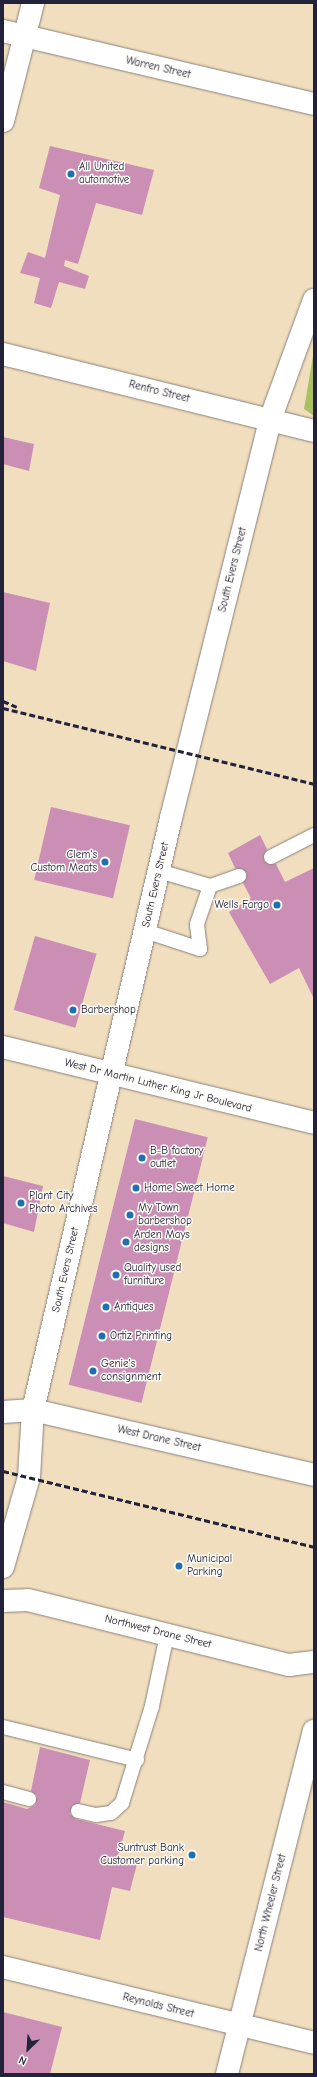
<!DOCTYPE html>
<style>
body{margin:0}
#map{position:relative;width:317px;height:2077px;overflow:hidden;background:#f1debe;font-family:"Comic Neue",sans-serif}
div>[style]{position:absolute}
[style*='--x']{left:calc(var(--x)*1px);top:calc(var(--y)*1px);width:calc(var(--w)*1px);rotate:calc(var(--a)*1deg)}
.green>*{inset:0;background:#aac064}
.building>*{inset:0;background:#cb8fb5;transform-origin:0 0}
.roads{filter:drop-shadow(0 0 1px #8a807c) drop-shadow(0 0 1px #8a807c)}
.lane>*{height:14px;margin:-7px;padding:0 7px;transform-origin:7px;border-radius:7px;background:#fff}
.street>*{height:22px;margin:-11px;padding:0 11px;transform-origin:11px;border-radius:11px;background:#fff}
.secondary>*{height:22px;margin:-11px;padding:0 11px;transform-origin:11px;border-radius:11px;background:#fff}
.primary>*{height:22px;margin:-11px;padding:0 11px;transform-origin:11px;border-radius:11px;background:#fff}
.rail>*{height:3px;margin-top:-1.5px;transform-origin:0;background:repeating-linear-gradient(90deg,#22223b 0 6px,transparent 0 9px)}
.dots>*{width:11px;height:11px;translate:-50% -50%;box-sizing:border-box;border:2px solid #fdfcf7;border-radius:50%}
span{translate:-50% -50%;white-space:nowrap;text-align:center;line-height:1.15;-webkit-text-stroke:3px #fdfcf7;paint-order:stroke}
.street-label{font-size:11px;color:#22223b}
.poi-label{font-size:11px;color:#22223b}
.left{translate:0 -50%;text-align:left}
.right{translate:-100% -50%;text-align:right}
.frame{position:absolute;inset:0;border:4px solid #22223b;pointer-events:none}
.north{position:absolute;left:8px;top:2029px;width:40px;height:40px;-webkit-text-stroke:3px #fdfcf7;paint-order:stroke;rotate:205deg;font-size:11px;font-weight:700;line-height:16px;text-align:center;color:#22223b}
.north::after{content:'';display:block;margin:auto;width:14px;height:18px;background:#22223b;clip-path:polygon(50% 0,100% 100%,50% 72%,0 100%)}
</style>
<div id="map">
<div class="green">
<div style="clip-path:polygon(314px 350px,314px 416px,304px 409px)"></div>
</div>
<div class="building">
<div style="clip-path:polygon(50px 146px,154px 170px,142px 215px,96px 203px,78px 264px,65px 260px,64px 266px,89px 276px,85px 289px,59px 282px,51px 308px,34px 303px,40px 278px,20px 273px,28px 252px,45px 258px,60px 195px,39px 188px)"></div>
<div style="clip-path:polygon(3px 437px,34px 444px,29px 471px,3px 464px)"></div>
<div style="clip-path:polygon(3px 592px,50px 603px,36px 671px,3px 661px)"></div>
<div style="left:51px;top:807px;width:81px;height:75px;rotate:13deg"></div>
<div style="clip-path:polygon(260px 835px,267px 849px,264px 861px,276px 864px,285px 882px,314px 868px,314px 999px,299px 968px,270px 984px,229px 912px,251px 898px,243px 883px,247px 873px,235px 868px,228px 853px)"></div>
<div style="left:35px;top:936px;width:64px;height:77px;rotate:16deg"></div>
<div style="left:135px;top:1119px;width:75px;height:274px;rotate:14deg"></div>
<div style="clip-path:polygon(3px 1176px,43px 1186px,34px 1232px,3px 1223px)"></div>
<div style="clip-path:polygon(40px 1747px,90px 1760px,80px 1803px,72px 1806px,70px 1814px,76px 1819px,125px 1831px,117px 1859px,137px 1864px,130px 1891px,112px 1887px,100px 1940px,3px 1917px,3px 1802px,27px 1809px,35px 1805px,37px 1796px,31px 1791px)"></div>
<div style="clip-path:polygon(3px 2012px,62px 2027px,50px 2074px,3px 2074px)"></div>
</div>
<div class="roads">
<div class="lane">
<div style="--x:271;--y:857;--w:48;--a:-27.1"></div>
<div style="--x:159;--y:871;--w:53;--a:16.4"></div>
<div style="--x:210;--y:886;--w:31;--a:-19"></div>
<div style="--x:145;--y:931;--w:58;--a:18.1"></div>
<div style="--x:200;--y:949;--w:25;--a:-97"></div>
<div style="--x:197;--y:924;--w:40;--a:-71.1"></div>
<div style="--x:3;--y:1727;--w:138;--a:13.8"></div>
<div style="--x:3;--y:1792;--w:27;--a:15"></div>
<div style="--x:78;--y:1811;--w:18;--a:13"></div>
<div style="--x:96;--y:1815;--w:15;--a:-8"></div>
<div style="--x:111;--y:1813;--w:15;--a:-42"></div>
<div style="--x:122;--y:1803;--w:102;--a:-72.8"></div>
<div style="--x:152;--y:1706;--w:73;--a:-78.1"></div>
</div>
<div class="street">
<div style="--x:3;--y:31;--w:319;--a:13.2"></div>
<div style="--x:3;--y:1412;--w:30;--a:-4"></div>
<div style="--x:33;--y:1410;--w:288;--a:13"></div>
<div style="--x:3;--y:1567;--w:94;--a:-73.9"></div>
<div style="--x:29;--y:1477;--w:67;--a:-86.6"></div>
<div style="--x:33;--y:1410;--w:608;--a:-76.88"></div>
<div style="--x:171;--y:818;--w:410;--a:-76"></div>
<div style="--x:270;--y:420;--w:128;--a:-69.9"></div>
<div style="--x:3;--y:1601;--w:25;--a:-2"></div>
<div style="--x:28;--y:1600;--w:269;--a:14"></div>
<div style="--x:289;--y:1665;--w:25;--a:-7"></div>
</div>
<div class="secondary">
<div style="--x:3;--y:121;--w:122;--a:-75.7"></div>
<div style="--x:3;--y:354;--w:320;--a:13.9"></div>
<div style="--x:3;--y:1047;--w:320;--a:13.7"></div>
<div style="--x:227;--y:2074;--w:354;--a:-75.8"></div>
</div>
<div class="primary">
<div style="--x:3;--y:1967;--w:320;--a:13.7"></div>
</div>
</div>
<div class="rail">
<div style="--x:3;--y:701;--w:15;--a:23"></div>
<div style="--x:3;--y:708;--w:320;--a:13.7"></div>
<div style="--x:3;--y:1471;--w:320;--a:13.7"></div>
</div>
<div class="dots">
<div style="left:71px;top:174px;background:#1f6fb2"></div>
<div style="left:105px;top:862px;background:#1f6fb2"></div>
<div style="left:277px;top:905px;background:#1f6fb2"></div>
<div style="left:73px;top:1010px;background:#1f6fb2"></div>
<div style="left:142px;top:1158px;background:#1f6fb2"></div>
<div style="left:136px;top:1188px;background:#1f6fb2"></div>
<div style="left:21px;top:1203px;background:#1f6fb2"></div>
<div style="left:130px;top:1215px;background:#1f6fb2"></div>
<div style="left:126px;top:1242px;background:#1f6fb2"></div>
<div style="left:116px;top:1275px;background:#1f6fb2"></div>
<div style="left:106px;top:1307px;background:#1f6fb2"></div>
<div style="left:102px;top:1336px;background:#1f6fb2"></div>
<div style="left:93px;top:1371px;background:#1f6fb2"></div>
<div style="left:179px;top:1566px;background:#1f6fb2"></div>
<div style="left:192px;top:1855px;background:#1f6fb2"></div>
</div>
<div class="street-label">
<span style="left:158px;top:68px;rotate:13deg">Warren Street</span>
<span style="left:159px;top:392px;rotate:14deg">Renfro Street</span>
<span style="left:233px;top:570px;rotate:-76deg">South Evers Street</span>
<span style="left:156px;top:885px;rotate:-77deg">South Evers Street</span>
<span style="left:158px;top:1086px;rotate:14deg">West Dr Martin Luther King Jr Boulevard</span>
<span style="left:66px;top:1270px;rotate:-77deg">South Evers Street</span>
<span style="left:159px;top:1439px;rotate:13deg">West Drane Street</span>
<span style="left:158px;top:1632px;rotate:14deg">Northwest Drane Street</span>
<span style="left:271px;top:1903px;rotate:-76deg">North Wheeler Street</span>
<span style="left:158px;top:2006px;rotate:14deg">Reynolds Street</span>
</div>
<div class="poi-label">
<span class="left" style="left:79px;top:174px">All United<br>automotive</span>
<span class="right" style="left:97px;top:862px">Clem's<br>Custom Meats</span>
<span class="right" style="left:269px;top:905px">Wells Fargo</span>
<span class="left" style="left:81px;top:1010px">Barbershop</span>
<span class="left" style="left:150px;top:1158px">B-B factory<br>outlet</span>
<span class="left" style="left:144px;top:1188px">Home Sweet Home</span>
<span class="left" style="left:29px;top:1203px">Plant City<br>Photo Archives</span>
<span class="left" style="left:138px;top:1215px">My Town<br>barbershop</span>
<span class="left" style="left:134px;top:1242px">Arden Mays<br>designs</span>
<span class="left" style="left:124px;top:1275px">Quality used<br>furniture</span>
<span class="left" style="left:114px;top:1307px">Antiques</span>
<span class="left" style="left:110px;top:1336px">Ortiz Printing</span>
<span class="left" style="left:101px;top:1371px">Genie's<br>consignment</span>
<span class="left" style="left:187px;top:1566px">Municipal<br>Parking</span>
<span class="right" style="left:184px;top:1855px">Suntrust Bank<br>Customer parking</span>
</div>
<div class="frame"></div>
<div class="north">N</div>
</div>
